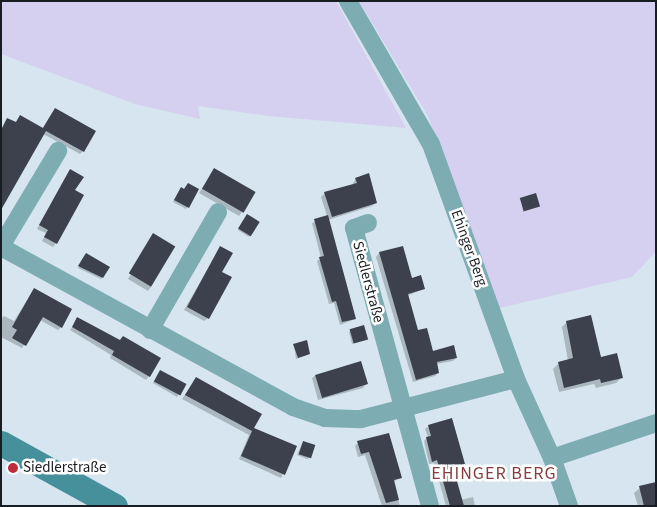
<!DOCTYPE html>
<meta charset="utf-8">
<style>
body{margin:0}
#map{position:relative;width:657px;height:507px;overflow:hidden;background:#d6e5ef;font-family:"Source Sans 3",sans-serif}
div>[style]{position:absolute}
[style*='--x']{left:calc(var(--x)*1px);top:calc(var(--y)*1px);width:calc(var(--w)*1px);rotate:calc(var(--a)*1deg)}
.green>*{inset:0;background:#d5cff0}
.shadow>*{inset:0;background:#0003}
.building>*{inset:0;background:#3c414d;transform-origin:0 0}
.minor>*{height:18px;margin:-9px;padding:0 9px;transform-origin:9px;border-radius:9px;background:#7eacb3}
.secondary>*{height:25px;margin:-12.5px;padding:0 12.5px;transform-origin:12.5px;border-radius:12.5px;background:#46909b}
.dots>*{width:14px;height:14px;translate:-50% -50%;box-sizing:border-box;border:2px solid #fff;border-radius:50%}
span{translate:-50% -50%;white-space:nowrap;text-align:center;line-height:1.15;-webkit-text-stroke:5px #fff;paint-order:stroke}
.street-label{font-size:15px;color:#181d21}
.poi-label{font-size:15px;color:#181d21}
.left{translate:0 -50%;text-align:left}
.quarter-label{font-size:18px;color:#873e3f;letter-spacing:1px}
.frame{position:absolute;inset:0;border:2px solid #181d21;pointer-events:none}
</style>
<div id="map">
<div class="green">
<div style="clip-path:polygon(1px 1px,336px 1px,406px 128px,269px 116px,198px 106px,200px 119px,135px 104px,1px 54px)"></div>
<div style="clip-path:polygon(359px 1px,656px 1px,656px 252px,632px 277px,499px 308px,428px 116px)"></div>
</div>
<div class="shadow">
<div style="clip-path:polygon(52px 113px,83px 151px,80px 154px,43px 134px,15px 123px,20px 117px,42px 129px)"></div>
<div style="clip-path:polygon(214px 170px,242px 212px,239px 216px,199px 193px)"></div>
<div style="clip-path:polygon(70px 171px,74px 190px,56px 243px,53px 247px,42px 241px,46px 233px,37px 229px)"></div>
<div style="clip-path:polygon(356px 179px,376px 203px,372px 206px,328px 220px,355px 319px,340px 325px,334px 303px,329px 304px,317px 261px,321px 258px,312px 223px,327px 216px,321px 197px,325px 193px,353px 185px,353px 183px)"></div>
<div style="clip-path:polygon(180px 190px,198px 190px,186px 209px,173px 202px)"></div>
<div style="clip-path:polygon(521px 200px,539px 206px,523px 212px)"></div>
<div style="clip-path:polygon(246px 217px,251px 235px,249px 237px,238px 230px)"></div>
<div style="clip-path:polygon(154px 235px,151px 287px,148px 291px,128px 279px)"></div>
<div style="clip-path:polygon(220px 248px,208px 318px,204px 321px,184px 310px)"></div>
<div style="clip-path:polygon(379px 253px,423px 289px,407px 296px,417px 332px,432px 353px,456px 358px,453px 361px,436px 364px,438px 373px,435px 376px,413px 382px,376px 257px)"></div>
<div style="clip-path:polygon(84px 256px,102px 278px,101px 279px,78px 268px)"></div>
<div style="clip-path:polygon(34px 289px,61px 327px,58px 330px,40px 320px,22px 348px,1px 337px,1px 319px,4px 316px,14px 321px)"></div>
<div style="clip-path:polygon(78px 319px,119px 341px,123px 337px,149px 376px,146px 380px,110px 358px,111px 355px,70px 330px)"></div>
<div style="clip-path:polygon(567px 322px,621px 378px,616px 383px,596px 388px,594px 384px,559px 392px,553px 369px,559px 363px,568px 361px,562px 327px)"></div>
<div style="clip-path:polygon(363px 327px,366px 339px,352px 344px,349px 332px)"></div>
<div style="clip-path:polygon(294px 345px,307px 355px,296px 359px)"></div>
<div style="clip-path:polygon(159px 372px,184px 384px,177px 397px,153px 383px)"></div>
<div style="clip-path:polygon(316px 375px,366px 384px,363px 388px,318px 400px,312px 378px)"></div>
<div style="clip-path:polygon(196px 379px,252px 428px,296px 447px,281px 478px,239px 459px,249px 435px,182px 399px)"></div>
<div style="clip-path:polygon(429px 426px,464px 464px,453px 469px,461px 500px,473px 497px,475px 506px,446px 506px,434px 463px,429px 464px,424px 441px,428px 437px,425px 429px)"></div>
<div style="clip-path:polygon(358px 443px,401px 477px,393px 482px,400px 506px,382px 506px,365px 455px,358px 457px,355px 446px)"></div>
<div style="clip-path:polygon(302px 444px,309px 458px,307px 459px,297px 455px)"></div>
<div style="clip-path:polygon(640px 488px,656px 506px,638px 506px,634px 493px)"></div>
</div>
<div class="building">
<div style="clip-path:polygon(55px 108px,96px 131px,84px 152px,46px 131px,1px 210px,1px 130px,7px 118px,16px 122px,20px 115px,43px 128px)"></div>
<div style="left:214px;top:168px;width:48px;height:24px;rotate:30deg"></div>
<div style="clip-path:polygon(70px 169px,84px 177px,75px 190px,84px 195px,57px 244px,44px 237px,48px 230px,39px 225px)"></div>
<div style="clip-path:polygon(369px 173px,377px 203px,332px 217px,324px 192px,357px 183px,355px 178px)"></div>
<div style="clip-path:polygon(188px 183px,199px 189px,189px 208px,174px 200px,181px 187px,184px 189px)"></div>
<div style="left:536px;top:193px;width:14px;height:17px;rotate:73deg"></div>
<div style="left:247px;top:214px;width:15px;height:17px;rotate:32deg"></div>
<div style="clip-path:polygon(328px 215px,356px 319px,342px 322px,336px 301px,332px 302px,319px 257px,324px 256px,314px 219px)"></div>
<div style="left:153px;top:233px;width:26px;height:47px;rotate:31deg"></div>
<div style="clip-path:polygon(220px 246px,233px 253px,222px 272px,232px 277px,209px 319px,187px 307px)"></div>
<div style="clip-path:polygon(403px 246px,412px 278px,421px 275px,425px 289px,408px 294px,418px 330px,427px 328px,433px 351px,454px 345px,457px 358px,437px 362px,439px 373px,416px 380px,379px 252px)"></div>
<div style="clip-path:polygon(86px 253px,110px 267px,103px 278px,78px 266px)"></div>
<div style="clip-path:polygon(34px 288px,72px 309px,62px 328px,43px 317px,26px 346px,12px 338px,17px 330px,12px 327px)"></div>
<div style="clip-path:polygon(591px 315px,601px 357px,617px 353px,623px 378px,601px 383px,600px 379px,564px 388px,558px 362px,573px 358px,566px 321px)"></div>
<div style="clip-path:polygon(77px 317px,120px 340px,123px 336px,161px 358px,150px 377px,112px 355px,114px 351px,72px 327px)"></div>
<div style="left:364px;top:325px;width:15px;height:15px;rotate:74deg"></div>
<div style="clip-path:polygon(307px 340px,310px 354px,298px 358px,293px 344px)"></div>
<div style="left:361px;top:361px;width:24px;height:48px;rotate:73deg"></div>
<div style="left:160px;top:370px;width:30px;height:13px;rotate:28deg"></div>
<div style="clip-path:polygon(196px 377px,262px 414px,254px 428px,297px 446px,285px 475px,241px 456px,252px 431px,185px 395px)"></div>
<div style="clip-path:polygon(452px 418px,465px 464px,453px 467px,464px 506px,450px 506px,437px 460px,432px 462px,426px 437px,431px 436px,428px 425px)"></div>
<div style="clip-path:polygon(389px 433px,402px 478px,394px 480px,399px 500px,386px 503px,369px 452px,361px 454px,357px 441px)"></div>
<div style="left:303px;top:441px;width:13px;height:14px;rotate:18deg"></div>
<div style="clip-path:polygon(656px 482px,656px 506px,644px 506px,639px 486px)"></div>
</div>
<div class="minor">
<div style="--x:348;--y:1;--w:165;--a:59.9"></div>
<div style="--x:431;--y:144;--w:250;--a:70.1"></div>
<div style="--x:516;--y:379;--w:87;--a:65.5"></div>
<div style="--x:552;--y:458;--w:51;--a:70.5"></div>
<div style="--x:368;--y:223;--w:15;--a:160"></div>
<div style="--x:354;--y:228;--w:288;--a:74.7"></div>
<div style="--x:1;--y:246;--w:111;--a:-59"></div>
<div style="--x:1;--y:247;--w:333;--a:28.7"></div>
<div style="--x:293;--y:407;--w:34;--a:19"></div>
<div style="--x:325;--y:418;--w:36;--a:2"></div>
<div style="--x:361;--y:419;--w:160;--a:-14.5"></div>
<div style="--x:150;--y:330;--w:136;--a:-60"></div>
<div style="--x:552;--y:458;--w:110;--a:-18.6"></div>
</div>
<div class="secondary">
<div style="--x:1;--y:443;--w:130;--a:28.9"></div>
</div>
<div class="dots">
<div style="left:13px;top:468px;background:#be2d3c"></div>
</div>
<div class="street-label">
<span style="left:469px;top:248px;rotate:70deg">Ehinger Berg</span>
<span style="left:368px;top:282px;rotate:75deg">Siedlerstraße</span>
</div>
<div class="poi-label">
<span class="left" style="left:23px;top:468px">Siedlerstraße</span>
</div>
<div class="quarter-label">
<span style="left:494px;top:474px">EHINGER BERG</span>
</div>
<div class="frame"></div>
</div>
